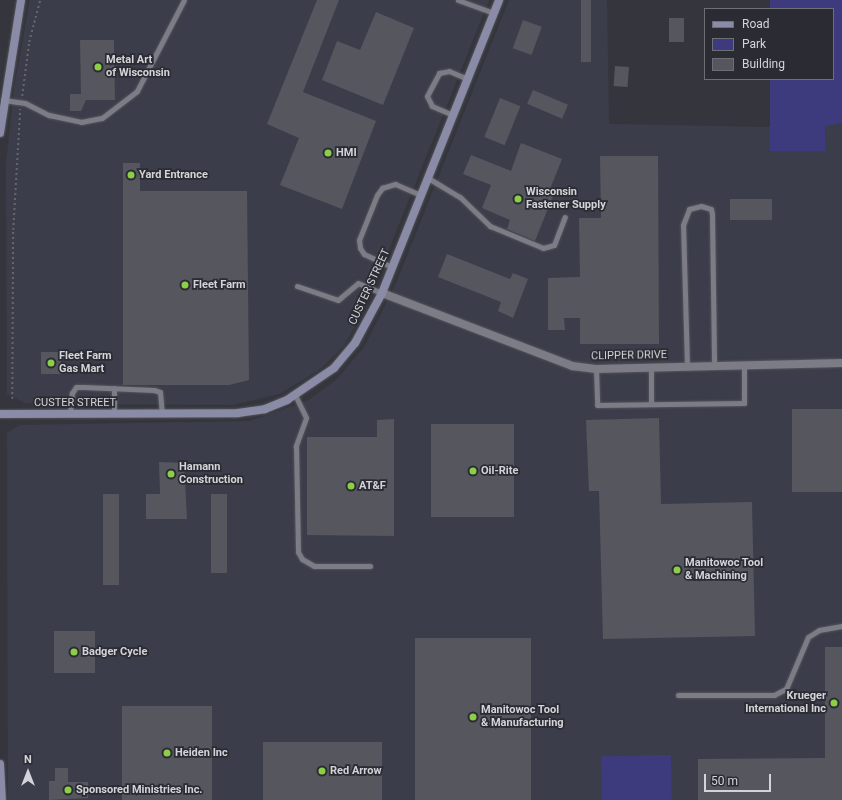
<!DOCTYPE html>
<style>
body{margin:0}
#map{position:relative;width:842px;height:800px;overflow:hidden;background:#35363d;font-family:Roboto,sans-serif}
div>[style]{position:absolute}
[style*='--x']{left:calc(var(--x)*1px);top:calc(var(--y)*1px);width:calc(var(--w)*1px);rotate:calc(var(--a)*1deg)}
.built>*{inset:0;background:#3c3d4a}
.green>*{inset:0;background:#3d3b7d;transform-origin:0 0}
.building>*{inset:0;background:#56565e;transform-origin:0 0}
.path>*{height:1.5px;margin-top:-0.75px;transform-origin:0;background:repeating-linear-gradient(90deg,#66676d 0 2px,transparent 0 5px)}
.roads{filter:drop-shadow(0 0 1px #54545a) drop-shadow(0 0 1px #54545a)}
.lane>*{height:5px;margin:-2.5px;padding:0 2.5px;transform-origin:2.5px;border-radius:2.5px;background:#7b7c85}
.street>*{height:8px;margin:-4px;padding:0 4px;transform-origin:4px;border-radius:4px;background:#7b7c85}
.secondary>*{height:8px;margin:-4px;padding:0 4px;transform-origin:4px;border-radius:4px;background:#8a8ca7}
.dots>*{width:11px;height:11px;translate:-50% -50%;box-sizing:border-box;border:2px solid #2b2c33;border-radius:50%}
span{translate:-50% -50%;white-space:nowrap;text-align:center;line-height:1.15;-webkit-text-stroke:3.5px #2b2c33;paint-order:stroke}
.poi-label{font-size:11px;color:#d3d4d9;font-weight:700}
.left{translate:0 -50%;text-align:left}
.right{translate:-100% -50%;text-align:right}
.street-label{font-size:11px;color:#d3d4d9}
.legend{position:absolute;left:704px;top:8px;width:130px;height:72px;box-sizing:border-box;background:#2b2c33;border:1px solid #6e6f75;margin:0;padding:5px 7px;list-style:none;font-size:12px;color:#d3d4d9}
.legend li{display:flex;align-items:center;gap:8px;height:20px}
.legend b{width:20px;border:1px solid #6e6f75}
.north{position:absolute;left:8px;top:752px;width:40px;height:40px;-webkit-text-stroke:3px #2b2c33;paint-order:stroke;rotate:0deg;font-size:11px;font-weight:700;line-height:16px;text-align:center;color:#d3d4d9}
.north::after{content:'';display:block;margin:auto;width:14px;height:18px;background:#d3d4d9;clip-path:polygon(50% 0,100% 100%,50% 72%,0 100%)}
.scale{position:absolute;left:704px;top:774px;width:67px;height:18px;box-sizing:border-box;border:2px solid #d3d4d9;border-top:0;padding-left:5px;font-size:12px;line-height:14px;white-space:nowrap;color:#d3d4d9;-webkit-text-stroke:3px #2b2c33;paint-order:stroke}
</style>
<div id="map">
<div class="built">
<div style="clip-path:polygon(30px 0,489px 0,367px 304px,344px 346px,318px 371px,279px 394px,233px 405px,48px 404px,25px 403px,7px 394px,6px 165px,14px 88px)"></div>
<div style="clip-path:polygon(509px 0,607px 0,609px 124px,770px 127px,771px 151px,826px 151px,825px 125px,842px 123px,842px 800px,8px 800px,7px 433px,20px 425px,250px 421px,309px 400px,337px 379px,365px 346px,397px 281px)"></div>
</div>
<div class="green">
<div style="clip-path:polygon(770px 0,842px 0,842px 123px,825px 126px,826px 151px,770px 151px,770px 79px,833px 79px,833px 9px,770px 9px)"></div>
<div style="left:671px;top:755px;width:45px;height:70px;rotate:89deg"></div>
</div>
<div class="building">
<div style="clip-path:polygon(317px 0,339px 0,303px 92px,376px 121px,342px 209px,280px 185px,299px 138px,267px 124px)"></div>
<div style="left:581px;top:0;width:10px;height:62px"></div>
<div style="clip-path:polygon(376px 12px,414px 28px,383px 105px,322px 80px,337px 41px,360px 50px)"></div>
<div style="left:669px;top:18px;width:15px;height:24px"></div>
<div style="left:523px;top:20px;width:20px;height:30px;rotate:20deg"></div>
<div style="clip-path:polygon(80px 40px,114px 40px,115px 100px,86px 100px,81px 111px,70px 111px,70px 94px,81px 94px)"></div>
<div style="left:615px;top:66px;width:14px;height:20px;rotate:4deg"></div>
<div style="left:533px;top:90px;width:38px;height:15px;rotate:23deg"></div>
<div style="left:500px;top:98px;width:22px;height:42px;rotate:22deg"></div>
<div style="clip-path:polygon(521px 143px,562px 159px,550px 189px,555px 191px,535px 241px,507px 229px,510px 220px,482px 208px,491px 185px,463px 174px,471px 155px,511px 171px)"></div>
<div style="clip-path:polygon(600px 156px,658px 156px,659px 344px,580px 344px,580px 318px,564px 318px,565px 330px,548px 330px,548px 278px,580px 277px,579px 218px,601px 218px)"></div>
<div style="clip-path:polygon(123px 163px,140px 163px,140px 191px,247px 191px,249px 380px,229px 385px,123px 385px)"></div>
<div style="left:730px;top:199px;width:42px;height:21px"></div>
<div style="clip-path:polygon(447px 254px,510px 279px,513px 273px,528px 279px,513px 318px,498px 311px,501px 302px,438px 277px)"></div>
<div style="left:41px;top:352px;width:20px;height:22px"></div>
<div style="left:842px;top:409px;width:83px;height:50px;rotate:90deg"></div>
<div style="clip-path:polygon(659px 418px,661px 504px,752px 502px,755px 636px,603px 639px,599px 491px,589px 491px,586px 420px)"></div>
<div style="clip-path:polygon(394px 419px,394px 536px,307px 535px,307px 437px,377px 437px,377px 420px)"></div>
<div style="left:431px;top:424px;width:83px;height:93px"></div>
<div style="clip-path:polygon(159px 462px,184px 463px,187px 519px,146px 519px,146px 494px,160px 494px)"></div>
<div style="left:103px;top:494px;width:16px;height:91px"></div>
<div style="left:211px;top:494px;width:16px;height:79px"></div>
<div style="left:54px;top:631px;width:41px;height:42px"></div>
<div style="left:415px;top:638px;width:116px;height:162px"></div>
<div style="clip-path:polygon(825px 647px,842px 647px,842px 800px,698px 800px,698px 759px,825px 758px)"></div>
<div style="left:122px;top:706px;width:90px;height:94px"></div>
<div style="left:263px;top:742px;width:119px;height:58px"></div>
<div style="clip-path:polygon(55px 768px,68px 768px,68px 782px,88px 782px,88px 798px,49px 800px,49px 781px,55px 781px)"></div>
</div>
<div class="path">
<div style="--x:22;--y:96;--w:54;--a:-82.6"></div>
<div style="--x:29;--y:42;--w:43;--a:-75.3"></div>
<div style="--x:12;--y:399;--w:169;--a:-89.7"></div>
<div style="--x:13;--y:230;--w:121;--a:-86.7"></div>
</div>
<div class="roads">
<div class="lane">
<div style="--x:458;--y:0;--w:38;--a:20"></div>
<div style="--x:3;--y:100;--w:22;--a:8"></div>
<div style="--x:25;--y:103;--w:27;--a:27"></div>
<div style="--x:49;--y:115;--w:33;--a:12"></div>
<div style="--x:81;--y:122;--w:21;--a:-11"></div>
<div style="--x:102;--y:118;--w:44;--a:-37.6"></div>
<div style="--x:137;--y:91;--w:102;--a:-62.7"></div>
<div style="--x:453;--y:115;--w:23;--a:-157"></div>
<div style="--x:432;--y:106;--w:11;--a:-117"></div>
<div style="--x:427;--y:96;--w:26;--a:-62"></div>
<div style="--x:439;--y:73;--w:10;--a:-11"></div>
<div style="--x:449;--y:71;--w:21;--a:23"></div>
<div style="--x:428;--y:178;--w:37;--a:31"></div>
<div style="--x:460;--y:197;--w:42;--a:44"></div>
<div style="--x:490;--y:226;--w:57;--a:22.5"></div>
<div style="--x:543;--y:248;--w:11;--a:-15"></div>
<div style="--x:554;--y:245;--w:30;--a:-69"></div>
<div style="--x:392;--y:267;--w:31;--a:-155"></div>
<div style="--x:364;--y:254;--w:7;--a:-124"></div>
<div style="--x:360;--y:248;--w:8;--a:-97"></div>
<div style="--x:359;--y:240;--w:48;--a:-68.2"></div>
<div style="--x:377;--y:195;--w:9;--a:-54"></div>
<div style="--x:382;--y:188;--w:14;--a:-17"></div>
<div style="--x:395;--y:184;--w:28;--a:23"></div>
<div style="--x:297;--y:286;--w:43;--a:18.9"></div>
<div style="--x:338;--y:300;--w:26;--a:-40"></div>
<div style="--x:358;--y:283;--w:26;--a:23"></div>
<div style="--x:687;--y:366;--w:141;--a:-91.6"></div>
<div style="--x:683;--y:225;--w:17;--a:-69"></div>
<div style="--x:689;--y:209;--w:12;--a:-14"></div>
<div style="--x:701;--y:206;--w:10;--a:17"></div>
<div style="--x:711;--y:209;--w:5;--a:79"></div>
<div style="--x:712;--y:214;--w:152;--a:89.2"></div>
<div style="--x:651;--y:367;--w:37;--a:90"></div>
<div style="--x:596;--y:369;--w:36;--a:88"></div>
<div style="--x:597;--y:405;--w:147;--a:-0.8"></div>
<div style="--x:744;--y:403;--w:38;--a:-90"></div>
<div style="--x:114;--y:388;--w:25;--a:90"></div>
<div style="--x:295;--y:395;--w:25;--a:64"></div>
<div style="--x:306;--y:418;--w:30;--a:110"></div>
<div style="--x:296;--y:446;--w:106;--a:88.9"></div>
<div style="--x:298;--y:552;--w:8;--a:60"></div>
<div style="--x:302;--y:559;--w:14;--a:30"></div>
<div style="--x:314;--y:566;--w:56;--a:0"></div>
<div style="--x:70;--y:414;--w:21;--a:-85"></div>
<div style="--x:72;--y:393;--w:7;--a:-56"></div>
<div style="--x:76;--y:387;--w:8;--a:0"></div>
<div style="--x:84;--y:387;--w:70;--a:2.5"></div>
<div style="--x:154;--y:390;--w:6;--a:18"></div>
<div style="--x:160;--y:392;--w:21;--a:85"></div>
<div style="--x:678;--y:695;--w:96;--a:0"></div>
<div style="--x:774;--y:695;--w:13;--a:-27"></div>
<div style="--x:786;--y:689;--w:56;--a:-67.1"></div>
<div style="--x:808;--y:637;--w:13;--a:-32"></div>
<div style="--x:819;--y:630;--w:23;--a:-10"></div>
</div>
<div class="street">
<div style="--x:382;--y:293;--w:204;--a:21"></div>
<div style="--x:572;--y:366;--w:24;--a:7"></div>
<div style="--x:596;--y:369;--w:246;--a:-1.4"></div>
</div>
<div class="secondary">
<div style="--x:0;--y:133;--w:135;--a:-81"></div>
<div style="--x:0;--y:414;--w:238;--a:-0.2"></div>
<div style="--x:238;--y:413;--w:27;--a:-8"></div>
<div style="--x:265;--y:409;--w:24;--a:-22"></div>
<div style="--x:287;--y:400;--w:57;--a:-34.2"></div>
<div style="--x:334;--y:368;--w:33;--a:-50"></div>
<div style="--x:355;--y:343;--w:57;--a:-61.6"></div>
<div style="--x:382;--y:293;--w:315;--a:-68.2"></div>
<div style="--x:0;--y:764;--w:36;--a:87"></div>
</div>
</div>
<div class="dots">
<div style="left:98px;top:67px;background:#8cce46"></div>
<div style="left:328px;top:153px;background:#8cce46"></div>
<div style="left:131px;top:175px;background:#8cce46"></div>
<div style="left:518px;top:199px;background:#8cce46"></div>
<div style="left:185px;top:285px;background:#8cce46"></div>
<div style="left:51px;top:363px;background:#8cce46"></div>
<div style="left:473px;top:471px;background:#8cce46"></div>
<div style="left:171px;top:474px;background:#8cce46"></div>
<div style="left:351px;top:486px;background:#8cce46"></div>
<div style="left:677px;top:570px;background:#8cce46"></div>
<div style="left:74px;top:652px;background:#8cce46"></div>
<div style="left:834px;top:703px;background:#8cce46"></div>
<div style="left:473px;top:717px;background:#8cce46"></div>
<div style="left:167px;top:753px;background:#8cce46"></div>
<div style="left:322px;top:771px;background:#8cce46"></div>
<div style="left:68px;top:790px;background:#8cce46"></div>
</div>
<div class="poi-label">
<span class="left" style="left:106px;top:67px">Metal Art<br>of Wisconsin</span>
<span class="left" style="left:336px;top:153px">HMI</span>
<span class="left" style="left:139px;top:175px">Yard Entrance</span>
<span class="left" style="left:526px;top:199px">Wisconsin<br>Fastener Supply</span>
<span class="left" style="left:193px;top:285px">Fleet Farm</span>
<span class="left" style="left:59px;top:363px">Fleet Farm<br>Gas Mart</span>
<span class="left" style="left:179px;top:474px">Hamann<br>Construction</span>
<span class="left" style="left:481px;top:471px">Oil-Rite</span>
<span class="left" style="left:359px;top:486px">AT&amp;F</span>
<span class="left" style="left:685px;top:570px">Manitowoc Tool<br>&amp; Machining</span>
<span class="left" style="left:82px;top:652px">Badger Cycle</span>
<span class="right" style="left:826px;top:703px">Krueger<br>International Inc</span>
<span class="left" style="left:481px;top:717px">Manitowoc Tool<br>&amp; Manufacturing</span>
<span class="left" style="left:175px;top:753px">Heiden Inc</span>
<span class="left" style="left:330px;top:771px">Red Arrow</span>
<span class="left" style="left:76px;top:790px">Sponsored Ministries Inc.</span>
</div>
<div class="street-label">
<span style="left:370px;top:287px;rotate:-65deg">CUSTER STREET</span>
<span style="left:629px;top:356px;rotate:-1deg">CLIPPER DRIVE</span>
<span style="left:75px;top:403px">CUSTER STREET</span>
</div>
<ul class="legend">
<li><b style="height:5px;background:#8a8ca7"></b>Road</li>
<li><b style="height:11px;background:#3d3b7d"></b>Park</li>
<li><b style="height:11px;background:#56565e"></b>Building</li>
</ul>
<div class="north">N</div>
<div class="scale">50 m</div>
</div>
